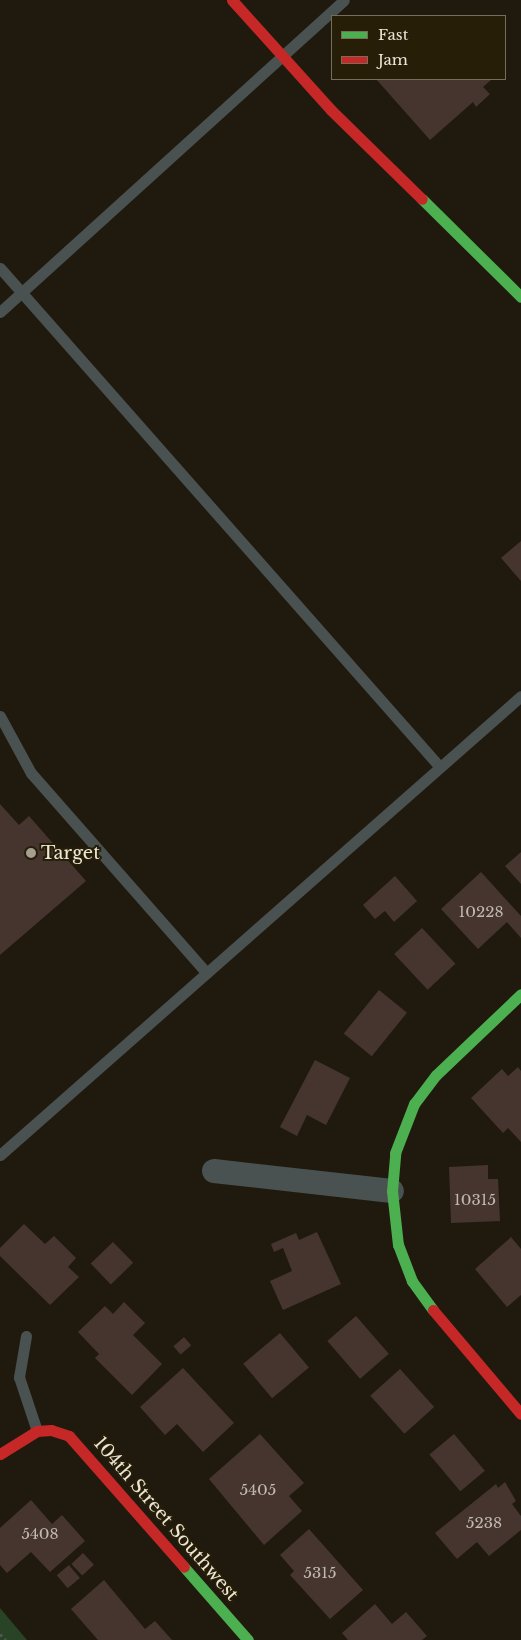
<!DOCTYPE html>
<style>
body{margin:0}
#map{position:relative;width:521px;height:1640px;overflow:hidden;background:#201a0e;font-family:"Libre Baskerville",serif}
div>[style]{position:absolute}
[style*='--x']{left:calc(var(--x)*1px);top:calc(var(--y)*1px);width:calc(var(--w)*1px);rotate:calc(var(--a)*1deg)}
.green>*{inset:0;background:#284326}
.building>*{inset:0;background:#45352e;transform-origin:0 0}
.path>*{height:3px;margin-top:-1.5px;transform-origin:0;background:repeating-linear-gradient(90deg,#515653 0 2.5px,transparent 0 6.5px)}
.lane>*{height:11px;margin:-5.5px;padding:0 5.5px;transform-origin:5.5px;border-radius:5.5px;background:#495251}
.street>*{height:24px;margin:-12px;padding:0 12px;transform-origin:12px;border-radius:12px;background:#495251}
.fast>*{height:11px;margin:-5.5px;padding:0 5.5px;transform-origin:5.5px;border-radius:5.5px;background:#4caf50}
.jam>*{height:11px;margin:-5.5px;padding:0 5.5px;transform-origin:5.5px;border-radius:5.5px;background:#c62828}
.dots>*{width:14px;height:14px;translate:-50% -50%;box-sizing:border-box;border:2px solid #271e07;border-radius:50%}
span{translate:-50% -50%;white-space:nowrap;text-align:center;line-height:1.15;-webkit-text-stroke:4px #271e07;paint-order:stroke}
.number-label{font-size:15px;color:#c2baae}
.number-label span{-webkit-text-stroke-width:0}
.poi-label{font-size:18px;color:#ece6d8}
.left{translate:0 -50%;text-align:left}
.street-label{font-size:18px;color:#ece6d8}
.legend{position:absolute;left:331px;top:15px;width:175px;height:65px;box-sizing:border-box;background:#271e07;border:1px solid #766e5b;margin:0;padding:6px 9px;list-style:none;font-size:15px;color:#ece6d8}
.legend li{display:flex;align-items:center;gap:10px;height:25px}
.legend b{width:25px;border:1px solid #766e5b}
</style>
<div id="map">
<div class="green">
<div style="clip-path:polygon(0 1608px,27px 1640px,0 1640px)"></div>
</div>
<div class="building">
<div style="clip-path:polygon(376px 79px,492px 79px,483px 87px,490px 94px,476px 107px,473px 102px,430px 140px)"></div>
<div style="clip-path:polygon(521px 541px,521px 581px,501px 558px)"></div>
<div style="clip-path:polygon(0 804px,19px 825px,29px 816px,86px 881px,0 955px)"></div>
<div style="clip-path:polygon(521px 852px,521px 884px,505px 866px)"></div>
<div style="clip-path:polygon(481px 872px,521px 916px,521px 938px,507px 922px,478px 949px,441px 909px)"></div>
<div style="clip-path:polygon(395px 876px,417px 901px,394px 922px,385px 911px,375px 919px,363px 905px)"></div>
<div style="left:422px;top:928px;width:49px;height:38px;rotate:47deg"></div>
<div style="left:379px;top:990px;width:36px;height:56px;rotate:39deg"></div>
<div style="clip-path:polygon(315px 1060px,350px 1078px,326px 1125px,307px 1115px,297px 1136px,280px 1127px)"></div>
<div style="clip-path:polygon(518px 1067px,521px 1071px,521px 1142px,508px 1128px,503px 1133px,471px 1098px,502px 1069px,508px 1076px)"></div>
<div style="clip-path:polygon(488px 1165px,488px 1179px,498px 1179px,500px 1221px,451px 1223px,449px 1167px)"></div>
<div style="clip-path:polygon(24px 1224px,45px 1244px,54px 1236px,76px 1258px,68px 1267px,79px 1277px,50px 1305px,0 1256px,0 1248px)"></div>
<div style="clip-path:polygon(317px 1232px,341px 1284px,283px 1310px,270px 1281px,292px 1271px,283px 1248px,274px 1252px,271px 1244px,296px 1233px,299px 1240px)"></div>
<div style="clip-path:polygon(511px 1237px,521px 1249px,521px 1295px,507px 1307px,475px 1269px)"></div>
<div style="left:113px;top:1242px;width:29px;height:31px;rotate:46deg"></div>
<div style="clip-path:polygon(124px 1302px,145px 1323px,133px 1335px,162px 1364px,132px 1395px,95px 1358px,99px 1354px,78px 1332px,105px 1306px,113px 1314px)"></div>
<div style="left:356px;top:1316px;width:50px;height:38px;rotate:49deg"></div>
<div style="left:280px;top:1333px;width:45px;height:48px;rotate:50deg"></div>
<div style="left:184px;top:1337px;width:11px;height:14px;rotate:49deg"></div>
<div style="clip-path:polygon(183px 1368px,234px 1423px,203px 1452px,177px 1424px,165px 1435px,140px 1407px)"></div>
<div style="left:400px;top:1369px;width:51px;height:40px;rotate:48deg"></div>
<div style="clip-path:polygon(260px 1434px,304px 1483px,289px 1496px,302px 1511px,264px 1545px,209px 1479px)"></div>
<div style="left:454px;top:1434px;width:48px;height:32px;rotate:50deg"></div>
<div style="clip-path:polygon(505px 1482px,516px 1501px,512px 1504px,521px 1516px,521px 1530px,489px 1556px,477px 1542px,457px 1559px,435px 1533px,496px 1484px,498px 1488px)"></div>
<div style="clip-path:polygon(31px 1500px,52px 1524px,62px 1515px,85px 1541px,50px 1572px,31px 1552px,7px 1573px,0 1565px,0 1528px)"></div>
<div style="clip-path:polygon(309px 1529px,363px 1590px,330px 1619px,290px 1575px,294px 1571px,280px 1555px)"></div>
<div style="left:83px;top:1553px;width:16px;height:16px;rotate:47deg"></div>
<div style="left:69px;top:1565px;width:17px;height:16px;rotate:50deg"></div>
<div style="clip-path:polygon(104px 1580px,145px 1629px,155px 1621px,172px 1640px,98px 1640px,71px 1609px)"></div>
<div style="clip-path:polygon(375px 1604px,392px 1624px,406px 1612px,427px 1636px,422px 1640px,348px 1640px,342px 1633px)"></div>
</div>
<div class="path">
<div style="--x:0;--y:1634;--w:8;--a:45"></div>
</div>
<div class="lane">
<div style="--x:0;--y:268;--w:665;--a:48.6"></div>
<div style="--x:0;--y:312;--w:464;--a:-42.2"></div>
<div style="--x:0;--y:716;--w:65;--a:61.5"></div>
<div style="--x:31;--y:773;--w:266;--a:48.7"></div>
<div style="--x:0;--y:1155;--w:694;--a:-41.38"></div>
<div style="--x:26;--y:1336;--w:42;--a:99.7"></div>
<div style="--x:19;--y:1377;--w:57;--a:71.6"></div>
</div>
<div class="street">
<div style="--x:214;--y:1171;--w:179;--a:6.4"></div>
</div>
<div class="fast">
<div style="--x:422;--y:199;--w:139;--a:44.7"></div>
<div style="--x:433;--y:1310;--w:36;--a:-126"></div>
<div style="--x:412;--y:1281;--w:39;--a:-111"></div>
<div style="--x:398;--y:1245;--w:54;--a:-96.3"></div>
<div style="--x:392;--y:1191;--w:38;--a:-85"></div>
<div style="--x:395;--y:1153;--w:53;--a:-68.8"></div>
<div style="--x:414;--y:1104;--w:36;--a:-53"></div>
<div style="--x:436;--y:1075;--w:117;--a:-43.6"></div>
<div style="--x:184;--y:1567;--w:97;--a:48.8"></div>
</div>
<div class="jam">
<div style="--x:232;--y:0;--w:148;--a:48"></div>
<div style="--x:331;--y:110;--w:127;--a:44.4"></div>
<div style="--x:433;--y:1310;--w:136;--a:49.8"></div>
<div style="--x:0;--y:1454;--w:44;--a:-31.9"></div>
<div style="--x:37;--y:1431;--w:14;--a:-4"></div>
<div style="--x:51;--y:1430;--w:19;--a:18"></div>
<div style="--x:69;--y:1436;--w:174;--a:48.7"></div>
</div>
<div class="dots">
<div style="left:31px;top:853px;background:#a59f91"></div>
</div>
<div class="number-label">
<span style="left:481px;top:912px">10228</span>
<span style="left:475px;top:1200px">10315</span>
<span style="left:258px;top:1490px">5405</span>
<span style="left:484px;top:1523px">5238</span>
<span style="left:40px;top:1534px">5408</span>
<span style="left:320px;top:1573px">5315</span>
</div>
<div class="poi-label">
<span class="left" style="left:41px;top:853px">Target</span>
</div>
<div class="street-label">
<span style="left:166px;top:1519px;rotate:49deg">104th Street Southwest</span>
</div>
<ul class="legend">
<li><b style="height:6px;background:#4caf50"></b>Fast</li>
<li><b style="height:6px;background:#c62828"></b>Jam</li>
</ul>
</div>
